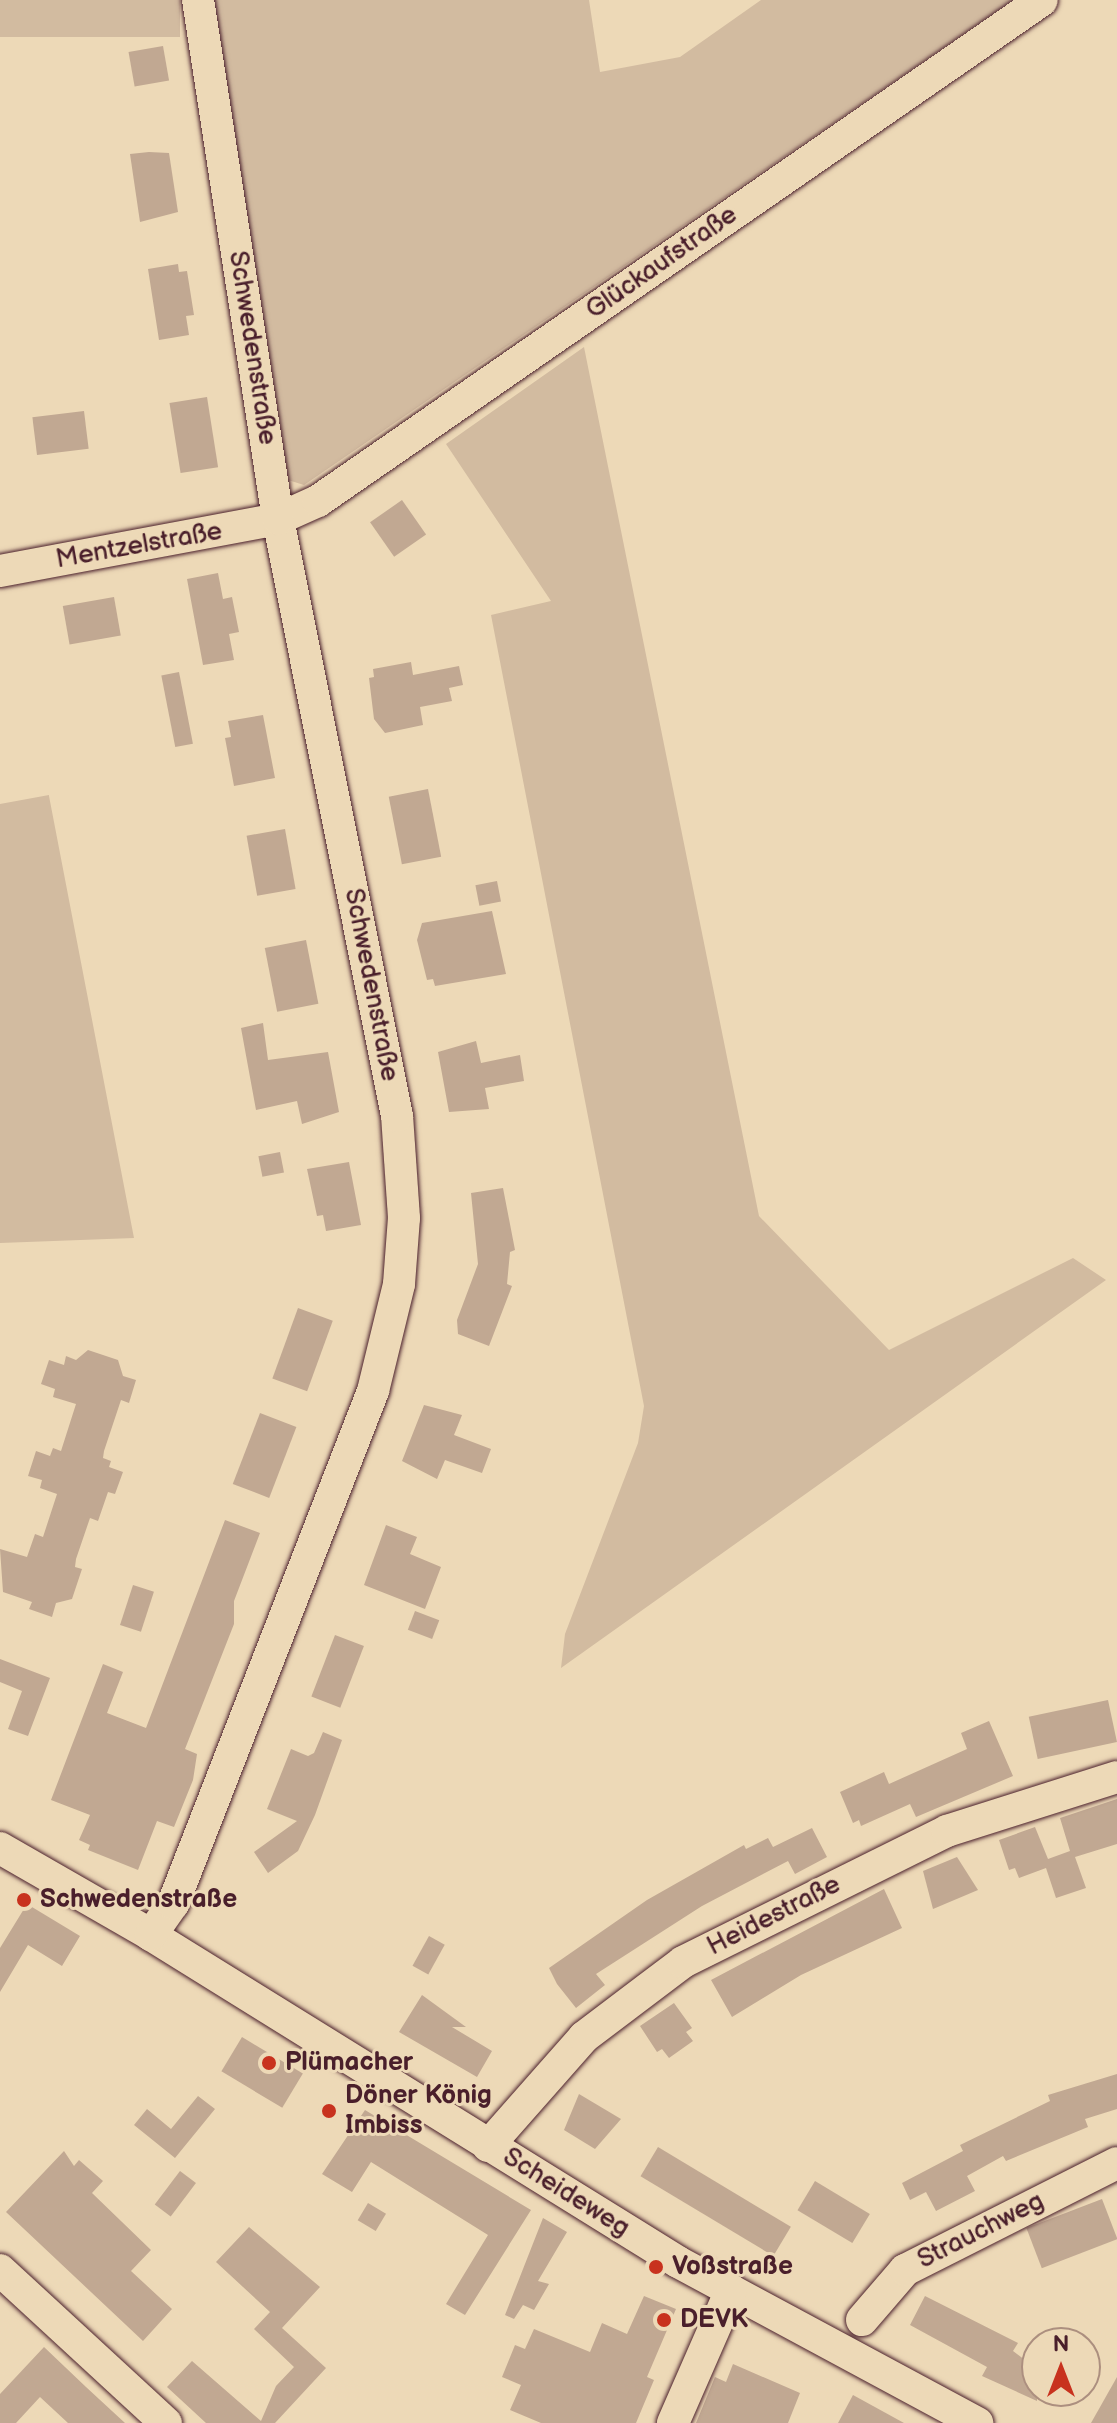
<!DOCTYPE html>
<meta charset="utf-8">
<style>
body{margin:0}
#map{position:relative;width:1117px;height:2423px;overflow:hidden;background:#edd9b7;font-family:"Balsamiq Sans",sans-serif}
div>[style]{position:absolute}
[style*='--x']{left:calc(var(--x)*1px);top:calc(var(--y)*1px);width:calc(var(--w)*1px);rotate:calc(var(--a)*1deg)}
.green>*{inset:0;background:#d2bba0;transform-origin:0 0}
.building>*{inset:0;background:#c1a892;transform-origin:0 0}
.roads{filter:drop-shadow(0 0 2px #4a1f2b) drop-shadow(0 0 2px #4a1f2b)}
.minor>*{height:32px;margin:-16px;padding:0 16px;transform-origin:16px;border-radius:16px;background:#edd9b7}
.dots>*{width:22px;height:22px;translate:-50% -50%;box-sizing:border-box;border:4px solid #edd9b7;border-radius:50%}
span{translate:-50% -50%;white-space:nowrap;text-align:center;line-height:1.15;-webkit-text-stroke:6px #edd9b7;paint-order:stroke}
.street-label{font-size:26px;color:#4a1f2b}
.poi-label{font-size:26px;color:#4a1f2b;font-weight:700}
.left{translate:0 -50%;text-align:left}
.north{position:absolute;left:1021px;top:2327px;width:80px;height:80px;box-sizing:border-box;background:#edd9b7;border:2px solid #ac8f7f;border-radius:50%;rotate:0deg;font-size:22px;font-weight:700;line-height:32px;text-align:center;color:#4a1f2b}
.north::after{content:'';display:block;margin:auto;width:28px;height:36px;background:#c8321e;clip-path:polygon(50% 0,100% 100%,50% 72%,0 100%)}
</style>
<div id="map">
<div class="green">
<div style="left:0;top:0;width:180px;height:37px"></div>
<div style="clip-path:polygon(211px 0,589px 0,600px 72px,680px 57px,761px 0,1013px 0,304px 485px,288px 480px)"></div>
<div style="clip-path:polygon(584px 347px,759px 1216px,889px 1350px,1073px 1258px,1106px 1280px,561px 1668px,565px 1634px,638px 1443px,644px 1406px,491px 615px,551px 601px,446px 444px)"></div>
<div style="clip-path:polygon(49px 795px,49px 796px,134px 1238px,0 1243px,0 804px)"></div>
</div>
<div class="building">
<div style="left:163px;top:46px;width:35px;height:35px;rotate:80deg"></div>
<div style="clip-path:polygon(149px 152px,169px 153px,178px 212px,140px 222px,130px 154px)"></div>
<div style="clip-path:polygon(178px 264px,179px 272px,187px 271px,194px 315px,186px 316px,189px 335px,159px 340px,148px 269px)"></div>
<div style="left:207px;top:397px;width:71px;height:38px;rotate:81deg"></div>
<div style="left:84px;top:411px;width:38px;height:52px;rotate:83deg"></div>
<div style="left:402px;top:500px;width:42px;height:39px;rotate:55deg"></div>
<div style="clip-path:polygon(218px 573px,223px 599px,232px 597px,239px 632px,229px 634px,234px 660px,203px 665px,187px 579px)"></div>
<div style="left:114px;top:597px;width:39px;height:52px;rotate:80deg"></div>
<div style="clip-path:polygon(411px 662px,413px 675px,459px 666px,463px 685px,449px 688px,452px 701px,420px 707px,423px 725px,385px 733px,374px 719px,369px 678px,374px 677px,373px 669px)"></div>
<div style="left:179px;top:672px;width:73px;height:18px;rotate:79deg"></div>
<div style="clip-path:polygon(263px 715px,275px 778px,234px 786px,225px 738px,231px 737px,228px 721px)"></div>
<div style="left:428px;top:789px;width:69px;height:40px;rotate:79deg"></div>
<div style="left:285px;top:829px;width:61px;height:39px;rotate:80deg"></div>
<div style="left:497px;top:881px;width:21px;height:22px;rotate:79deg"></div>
<div style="clip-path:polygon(492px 911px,506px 974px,435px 986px,433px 979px,427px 980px,417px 940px,422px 923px)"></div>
<div style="left:306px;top:940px;width:65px;height:42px;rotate:79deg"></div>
<div style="clip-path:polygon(263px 1023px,268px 1060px,328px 1052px,339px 1112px,302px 1124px,297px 1101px,256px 1110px,241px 1028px)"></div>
<div style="clip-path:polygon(476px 1041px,481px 1063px,520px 1055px,524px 1081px,485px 1088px,489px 1109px,449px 1112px,438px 1052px)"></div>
<div style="left:280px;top:1152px;width:21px;height:22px;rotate:79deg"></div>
<div style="clip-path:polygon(349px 1162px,361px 1225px,326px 1231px,323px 1215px,317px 1216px,307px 1169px)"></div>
<div style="clip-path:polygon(503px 1188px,515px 1250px,510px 1252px,507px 1284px,512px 1286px,489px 1346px,458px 1334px,457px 1320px,478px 1264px,471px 1193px)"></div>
<div style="left:298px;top:1308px;width:37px;height:75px;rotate:20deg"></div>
<div style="clip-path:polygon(88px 1350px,118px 1360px,123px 1376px,136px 1380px,129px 1403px,121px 1400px,104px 1451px,103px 1458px,111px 1461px,109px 1467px,123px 1472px,115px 1494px,108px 1492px,98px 1521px,90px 1518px,76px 1559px,75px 1567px,82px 1569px,72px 1599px,56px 1603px,52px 1617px,29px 1609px,32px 1602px,3px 1592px,0 1549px,27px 1557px,35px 1534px,43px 1537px,57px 1494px,40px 1488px,42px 1480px,28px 1476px,36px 1451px,50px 1456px,53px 1448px,61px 1451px,76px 1404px,53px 1397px,55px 1389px,41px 1384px,49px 1360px,64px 1365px,66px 1356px,76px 1360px)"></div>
<div style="clip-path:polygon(424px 1405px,462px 1415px,454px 1435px,491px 1449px,482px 1473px,445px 1460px,437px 1479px,402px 1461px)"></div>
<div style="left:260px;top:1413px;width:39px;height:76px;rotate:21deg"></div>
<div style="clip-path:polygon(225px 1520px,260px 1533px,234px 1601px,234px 1624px,185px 1749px,197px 1754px,193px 1780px,174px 1827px,157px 1821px,138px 1870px,88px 1850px,90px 1845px,79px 1840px,90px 1815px,51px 1800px,103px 1664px,123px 1672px,107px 1713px,146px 1728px)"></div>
<div style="clip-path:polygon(386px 1525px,417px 1537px,410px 1554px,441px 1567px,425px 1609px,364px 1585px)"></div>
<div style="left:133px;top:1585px;width:22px;height:42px;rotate:18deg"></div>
<div style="left:415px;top:1611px;width:26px;height:20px;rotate:21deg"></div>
<div style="left:335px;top:1635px;width:31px;height:66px;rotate:21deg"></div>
<div style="clip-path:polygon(0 1659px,50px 1678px,28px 1736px,8px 1729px,22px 1691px,0 1682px)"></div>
<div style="left:1108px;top:1700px;width:43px;height:81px;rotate:78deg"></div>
<div style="clip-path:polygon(989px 1721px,1013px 1776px,916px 1817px,910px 1804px,861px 1826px,859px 1820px,853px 1823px,840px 1792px,884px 1772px,889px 1784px,967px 1749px,961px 1733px)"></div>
<div style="clip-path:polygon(323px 1732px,342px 1740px,315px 1815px,298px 1851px,268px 1873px,254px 1852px,297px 1821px,267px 1809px,291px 1749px,308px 1756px,314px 1753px)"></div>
<div style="clip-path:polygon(1117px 1799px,1117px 1844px,1075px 1857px,1086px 1888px,1056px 1898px,1046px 1868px,1019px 1878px,1015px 1868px,1009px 1870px,999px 1840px,1035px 1827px,1048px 1859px,1070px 1851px,1060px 1818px)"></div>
<div style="clip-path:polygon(812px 1828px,827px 1857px,795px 1874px,788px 1861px,702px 1906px,596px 1974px,605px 1985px,576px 2008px,557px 1984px,549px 1968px,647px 1900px,744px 1845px,746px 1849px,768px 1838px,773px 1847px)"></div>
<div style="clip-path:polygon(957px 1857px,978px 1890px,933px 1909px,923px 1871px)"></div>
<div style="clip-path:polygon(884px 1889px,902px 1928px,801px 1975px,732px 2017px,711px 1980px)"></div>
<div style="clip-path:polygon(27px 1904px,80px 1936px,62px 1966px,28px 1945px,0 1992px,0 1948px)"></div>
<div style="left:429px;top:1936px;width:18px;height:34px;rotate:29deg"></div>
<div style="clip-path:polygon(422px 1995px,466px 2027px,452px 2027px,492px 2051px,477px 2077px,399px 2032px)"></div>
<div style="clip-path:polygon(674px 2003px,692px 2028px,686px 2032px,693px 2041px,669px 2058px,662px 2049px,657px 2052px,640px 2026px)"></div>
<div style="left:242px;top:2037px;width:71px;height:40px;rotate:31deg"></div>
<div style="clip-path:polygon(1117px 2074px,1117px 2109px,1085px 2119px,1088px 2127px,1006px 2161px,1003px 2156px,967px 2176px,975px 2191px,936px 2211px,926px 2192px,910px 2200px,902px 2183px,963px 2151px,960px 2145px,1050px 2101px,1048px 2095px)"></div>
<div style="clip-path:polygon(579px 2094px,621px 2119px,595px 2149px,564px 2130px)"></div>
<div style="clip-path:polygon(198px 2096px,215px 2109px,175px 2158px,134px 2125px,147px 2109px,171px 2129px)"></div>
<div style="clip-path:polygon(365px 2110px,531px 2210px,465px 2315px,446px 2304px,488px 2235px,371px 2162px,352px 2192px,322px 2174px)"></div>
<div style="left:658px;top:2147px;width:155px;height:34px;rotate:31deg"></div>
<div style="clip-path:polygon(64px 2151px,74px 2166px,79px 2160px,103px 2181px,92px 2193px,151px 2250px,131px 2271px,172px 2309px,143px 2341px,6px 2212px)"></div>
<div style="left:180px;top:2171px;width:20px;height:42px;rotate:37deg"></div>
<div style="left:815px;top:2181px;width:64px;height:34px;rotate:31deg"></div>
<div style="left:1102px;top:2199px;width:43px;height:81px;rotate:69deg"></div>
<div style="left:368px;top:2203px;width:21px;height:20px;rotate:31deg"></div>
<div style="clip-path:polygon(543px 2218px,567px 2232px,538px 2281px,549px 2284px,534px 2310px,523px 2305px,514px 2319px,505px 2315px)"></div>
<div style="clip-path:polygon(249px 2227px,320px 2287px,282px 2328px,326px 2368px,275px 2423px,206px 2423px,167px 2387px,192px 2361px,261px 2421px,276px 2386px,294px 2367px,254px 2329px,270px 2312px,216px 2262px)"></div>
<div style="clip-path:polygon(644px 2296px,676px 2309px,647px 2377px,654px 2380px,636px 2423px,541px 2423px,510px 2410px,521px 2385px,502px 2377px,515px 2345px,525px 2349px,534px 2329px,590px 2352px,602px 2323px,627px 2334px)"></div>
<div style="clip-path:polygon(925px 2296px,1018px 2343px,1013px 2351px,1037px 2369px,1037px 2401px,982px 2376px,987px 2367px,910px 2325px)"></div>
<div style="clip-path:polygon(44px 2347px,86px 2387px,125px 2423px,68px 2423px,40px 2397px,16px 2423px,0 2423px,0 2394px)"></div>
<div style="clip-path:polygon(733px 2364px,800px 2393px,788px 2423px,696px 2423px,715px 2377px,726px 2382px)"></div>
<div style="clip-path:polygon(1117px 2377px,1117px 2423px,1091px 2423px)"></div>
<div style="clip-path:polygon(853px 2395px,904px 2423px,838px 2423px)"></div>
</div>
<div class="roads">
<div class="minor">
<div style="--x:0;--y:571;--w:283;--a:-10.6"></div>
<div style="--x:278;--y:519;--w:44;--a:-24.2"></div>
<div style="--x:318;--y:501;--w:880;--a:-34.68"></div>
<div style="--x:0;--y:1848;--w:174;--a:29.9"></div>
<div style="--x:151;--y:1935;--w:620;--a:31.82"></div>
<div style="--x:678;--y:2262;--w:340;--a:28.3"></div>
<div style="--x:151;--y:1935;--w:38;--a:-55"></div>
<div style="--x:173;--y:1904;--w:551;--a:-68.7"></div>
<div style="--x:373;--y:1391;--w:110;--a:-76.3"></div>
<div style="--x:399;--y:1284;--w:66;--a:-85.7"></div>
<div style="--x:404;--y:1218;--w:102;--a:-93.9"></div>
<div style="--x:397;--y:1116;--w:609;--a:-101.27"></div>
<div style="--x:278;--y:519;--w:525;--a:-98.76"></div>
<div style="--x:488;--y:2146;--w:145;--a:-48.6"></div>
<div style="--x:584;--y:2037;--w:124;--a:-37.1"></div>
<div style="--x:683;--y:1962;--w:295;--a:-26.4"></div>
<div style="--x:947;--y:1831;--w:178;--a:-17.6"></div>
<div style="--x:0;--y:2270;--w:226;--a:42.7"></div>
<div style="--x:862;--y:2320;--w:66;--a:-49.3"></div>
<div style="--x:905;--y:2270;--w:237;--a:-26.8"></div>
<div style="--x:673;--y:2423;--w:145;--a:-66.4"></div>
</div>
</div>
<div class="dots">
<div style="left:24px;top:1900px;background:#c8321e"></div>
<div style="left:269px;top:2063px;background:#c8321e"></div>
<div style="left:329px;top:2111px;background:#c8321e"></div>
<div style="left:656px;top:2267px;background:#c8321e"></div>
<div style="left:664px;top:2320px;background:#c8321e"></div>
</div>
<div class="street-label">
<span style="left:662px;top:263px;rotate:-35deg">Glückaufstraße</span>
<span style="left:252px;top:348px;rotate:81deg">Schwedenstraße</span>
<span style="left:139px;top:546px;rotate:-10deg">Mentzelstraße</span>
<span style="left:371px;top:985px;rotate:79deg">Schwedenstraße</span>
<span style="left:774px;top:1916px;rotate:-27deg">Heidestraße</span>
<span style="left:566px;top:2193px;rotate:32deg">Scheideweg</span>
<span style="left:981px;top:2231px;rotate:-27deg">Strauchweg</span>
</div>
<div class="poi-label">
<span class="left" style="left:40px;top:1900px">Schwedenstraße</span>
<span class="left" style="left:285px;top:2063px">Plümacher</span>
<span class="left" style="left:345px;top:2111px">Döner König<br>Imbiss</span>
<span class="left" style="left:672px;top:2267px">Voßstraße</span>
<span class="left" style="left:680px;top:2320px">DEVK</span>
</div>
<div class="north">N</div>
</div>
